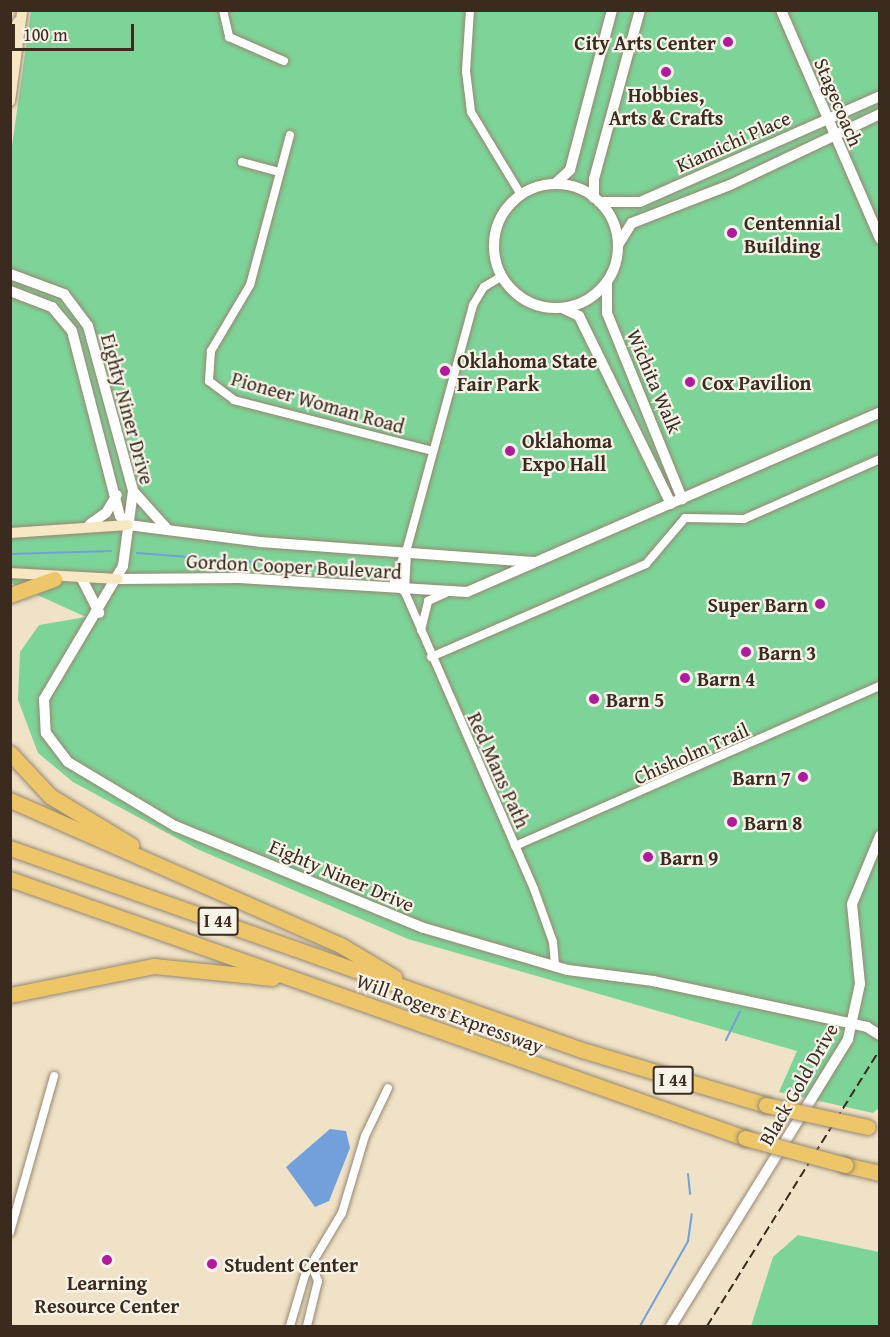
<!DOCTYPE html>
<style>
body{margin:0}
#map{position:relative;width:890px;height:1337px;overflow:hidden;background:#f0e2c6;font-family:"Gentium Book Plus",serif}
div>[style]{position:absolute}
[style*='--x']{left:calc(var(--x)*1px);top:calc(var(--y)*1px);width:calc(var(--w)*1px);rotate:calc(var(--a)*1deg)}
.green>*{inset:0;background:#7dd498}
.water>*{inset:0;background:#72a0da}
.stream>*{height:2px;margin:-1px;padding:0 1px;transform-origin:1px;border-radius:1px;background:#72a0da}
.roads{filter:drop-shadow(0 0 2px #968672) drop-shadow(0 0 2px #968672)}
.minor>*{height:8px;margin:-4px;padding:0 4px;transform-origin:4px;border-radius:4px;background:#fff}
.tertiary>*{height:10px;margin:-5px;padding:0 5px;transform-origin:5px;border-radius:5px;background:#fff}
.tertiary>.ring{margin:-5px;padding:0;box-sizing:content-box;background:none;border:10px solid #fff;border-radius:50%}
.secondary>*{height:10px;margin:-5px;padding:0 5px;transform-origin:5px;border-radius:5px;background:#f7e8c3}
.motorway>*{height:15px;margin:-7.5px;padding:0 7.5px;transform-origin:7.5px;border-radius:7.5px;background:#ecc669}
.rail>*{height:2px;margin-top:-1px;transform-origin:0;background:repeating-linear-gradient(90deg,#3b2a1e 0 9px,transparent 0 13.5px)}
.bridges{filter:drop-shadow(0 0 2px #968672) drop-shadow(0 0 2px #968672)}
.motorway-bridge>*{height:15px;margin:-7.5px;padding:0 7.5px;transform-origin:7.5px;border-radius:7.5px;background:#ecc669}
.dots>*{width:16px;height:16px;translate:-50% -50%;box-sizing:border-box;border:3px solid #f7f3e8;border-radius:50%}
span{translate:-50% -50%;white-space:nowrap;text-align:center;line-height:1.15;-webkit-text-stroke:4.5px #f7f3e8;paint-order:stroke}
.shield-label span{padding:2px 4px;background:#f7f3e8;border:2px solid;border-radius:4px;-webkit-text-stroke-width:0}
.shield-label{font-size:18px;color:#3b2a1e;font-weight:700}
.poi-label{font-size:20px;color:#3b2a1e;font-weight:700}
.right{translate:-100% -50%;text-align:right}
.left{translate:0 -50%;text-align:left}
.street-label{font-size:20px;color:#3b2a1e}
.frame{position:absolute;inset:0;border:12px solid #3b2a1e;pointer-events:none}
.scale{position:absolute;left:12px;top:24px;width:122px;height:27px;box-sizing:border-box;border:3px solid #3b2a1e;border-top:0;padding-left:8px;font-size:18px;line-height:21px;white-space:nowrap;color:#3b2a1e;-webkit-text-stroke:4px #f7f3e8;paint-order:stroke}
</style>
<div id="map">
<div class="green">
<div style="clip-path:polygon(31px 11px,879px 11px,880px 1107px,873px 1113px,779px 1092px,797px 1051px,408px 939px,197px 849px,73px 782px,38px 753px,18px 700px,20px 652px,39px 625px,86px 617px,11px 583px,10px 160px)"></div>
<div style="clip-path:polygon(798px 1235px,879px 1252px,879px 1326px,751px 1326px,773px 1257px)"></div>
</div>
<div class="water">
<div style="clip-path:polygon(330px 1129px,346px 1131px,350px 1148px,329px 1201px,315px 1207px,286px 1167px)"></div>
</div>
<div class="stream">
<div style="--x:137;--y:553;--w:245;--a:4.5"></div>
<div style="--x:10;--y:554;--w:101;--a:-1.7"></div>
<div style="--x:726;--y:1040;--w:32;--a:-64"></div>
<div style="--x:688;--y:1174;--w:20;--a:84"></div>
<div style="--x:640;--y:1326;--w:98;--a:-60.5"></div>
<div style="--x:688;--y:1241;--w:27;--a:-82"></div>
</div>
<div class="roads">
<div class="minor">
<div style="--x:223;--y:10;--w:28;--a:77"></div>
<div style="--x:229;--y:37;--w:60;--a:23.6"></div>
<div style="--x:470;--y:10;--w:61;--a:93.8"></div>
<div style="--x:466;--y:71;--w:41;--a:83"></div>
<div style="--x:471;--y:112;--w:97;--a:58.9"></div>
<div style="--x:290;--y:135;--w:155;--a:104.9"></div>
<div style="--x:250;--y:285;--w:77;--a:120.6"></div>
<div style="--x:211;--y:351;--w:30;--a:94"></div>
<div style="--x:209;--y:381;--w:31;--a:37"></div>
<div style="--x:234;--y:400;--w:205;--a:14.4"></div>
<div style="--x:242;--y:162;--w:38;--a:15"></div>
<div style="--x:406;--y:552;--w:256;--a:-74.8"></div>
<div style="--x:473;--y:305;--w:21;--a:-59"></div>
<div style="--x:484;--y:287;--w:21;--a:-31"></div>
<div style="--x:404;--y:590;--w:326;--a:66.5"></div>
<div style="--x:534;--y:889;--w:56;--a:70.3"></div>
<div style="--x:553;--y:942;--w:25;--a:85"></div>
<div style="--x:421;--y:630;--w:30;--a:-76"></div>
<div style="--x:428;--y:601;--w:20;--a:-24"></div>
<div style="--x:431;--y:657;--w:234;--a:-23.4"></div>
<div style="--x:646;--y:564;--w:60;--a:-49.7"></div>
<div style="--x:685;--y:518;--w:59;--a:1"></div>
<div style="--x:744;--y:519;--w:149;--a:-23.8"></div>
<div style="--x:515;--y:846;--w:399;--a:-23.7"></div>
<div style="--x:10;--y:1232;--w:162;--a:-74.2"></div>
<div style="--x:290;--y:1326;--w:53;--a:-73.6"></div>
<div style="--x:305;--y:1275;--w:72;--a:-59.2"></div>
<div style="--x:342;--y:1213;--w:80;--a:-73.4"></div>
<div style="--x:365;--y:1136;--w:53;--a:-64.4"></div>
<div style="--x:307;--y:1326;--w:46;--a:-76.3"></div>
<div style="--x:318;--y:1281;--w:16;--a:-112"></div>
</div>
<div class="tertiary">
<div style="--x:781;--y:10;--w:249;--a:66.6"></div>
<div style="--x:556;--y:183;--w:19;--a:-43"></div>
<div style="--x:570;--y:170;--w:165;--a:-75.3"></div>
<div class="ring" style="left:494px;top:184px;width:114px;height:114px"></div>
<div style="--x:594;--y:198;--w:19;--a:-90"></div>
<div style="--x:594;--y:179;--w:175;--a:-74.8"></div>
<div style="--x:599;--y:202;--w:41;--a:0"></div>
<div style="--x:640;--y:202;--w:262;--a:-23.8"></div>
<div style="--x:618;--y:245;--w:26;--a:-58"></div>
<div style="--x:632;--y:223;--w:105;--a:-21.2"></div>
<div style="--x:730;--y:185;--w:166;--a:-25.3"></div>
<div style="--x:10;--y:274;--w:58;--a:20.3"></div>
<div style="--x:64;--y:294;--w:40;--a:53"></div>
<div style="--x:88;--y:326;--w:171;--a:74.7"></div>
<div style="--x:133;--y:491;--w:76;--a:97.6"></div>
<div style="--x:123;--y:566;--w:155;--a:120.7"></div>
<div style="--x:44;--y:699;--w:34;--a:87"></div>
<div style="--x:46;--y:733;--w:36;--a:53"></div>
<div style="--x:68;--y:762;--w:125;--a:30.9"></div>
<div style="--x:175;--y:826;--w:269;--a:22.3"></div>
<div style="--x:424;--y:928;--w:150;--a:16.3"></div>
<div style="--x:568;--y:970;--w:86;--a:7.4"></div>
<div style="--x:653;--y:981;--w:219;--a:12.1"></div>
<div style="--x:867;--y:1027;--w:15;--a:32"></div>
<div style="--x:607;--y:281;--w:32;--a:90"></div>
<div style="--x:607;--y:313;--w:201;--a:68"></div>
<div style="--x:10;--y:291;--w:45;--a:20.9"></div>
<div style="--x:52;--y:307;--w:31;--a:50"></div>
<div style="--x:72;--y:331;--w:191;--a:75.5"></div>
<div style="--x:120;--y:516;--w:12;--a:48"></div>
<div style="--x:562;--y:308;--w:19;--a:25"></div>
<div style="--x:579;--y:316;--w:209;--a:63.9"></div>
<div style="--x:133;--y:491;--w:52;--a:48.1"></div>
<div style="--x:90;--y:524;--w:19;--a:-35"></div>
<div style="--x:106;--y:513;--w:21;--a:-59"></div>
<div style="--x:128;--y:525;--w:133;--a:7.3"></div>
<div style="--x:260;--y:542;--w:274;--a:4.2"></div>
<div style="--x:82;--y:579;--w:38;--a:63"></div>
<div style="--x:118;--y:579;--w:121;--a:-0.5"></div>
<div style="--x:239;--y:578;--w:228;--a:3.5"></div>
<div style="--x:467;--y:592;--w:451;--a:-23.5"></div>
<div style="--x:404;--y:590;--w:13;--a:-135"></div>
<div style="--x:395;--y:581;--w:31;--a:-69"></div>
<div style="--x:404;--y:590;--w:38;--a:-87"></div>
<div style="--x:671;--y:1326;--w:337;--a:-58.3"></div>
<div style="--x:848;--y:1039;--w:56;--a:-77.7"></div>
<div style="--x:860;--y:984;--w:80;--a:-95.7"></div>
<div style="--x:852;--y:904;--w:74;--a:-67.6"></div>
</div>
<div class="secondary">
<div style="--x:10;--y:39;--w:19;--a:-65"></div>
<div style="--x:10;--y:101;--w:90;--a:-82.3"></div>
<div style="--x:10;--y:533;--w:118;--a:-3.9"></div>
<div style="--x:10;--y:573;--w:108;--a:3.2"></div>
</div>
<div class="motorway">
<div style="--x:10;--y:595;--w:47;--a:-20"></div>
<div style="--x:10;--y:753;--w:59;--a:47.1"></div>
<div style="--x:50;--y:796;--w:95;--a:31.2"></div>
<div style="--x:10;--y:800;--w:363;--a:23.7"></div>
<div style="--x:342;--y:946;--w:61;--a:30.8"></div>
<div style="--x:10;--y:848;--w:607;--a:19.45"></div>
<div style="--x:582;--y:1050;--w:192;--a:16.6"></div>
<div style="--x:10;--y:879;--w:779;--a:19.41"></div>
<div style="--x:10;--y:995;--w:147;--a:-11.4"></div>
<div style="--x:154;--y:966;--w:119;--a:5.8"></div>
<div style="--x:845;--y:1165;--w:36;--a:13"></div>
</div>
</div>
<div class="rail">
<div style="--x:707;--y:1326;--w:327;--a:-58"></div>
</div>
<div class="bridges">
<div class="motorway-bridge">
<div style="--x:766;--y:1105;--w:104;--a:12.2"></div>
<div style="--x:745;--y:1138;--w:104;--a:15.1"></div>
</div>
</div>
<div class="dots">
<div style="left:728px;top:42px;background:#b5179e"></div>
<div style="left:666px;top:72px;background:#b5179e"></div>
<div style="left:732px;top:233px;background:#b5179e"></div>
<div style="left:445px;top:371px;background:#b5179e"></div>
<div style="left:690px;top:382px;background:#b5179e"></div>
<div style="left:510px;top:451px;background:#b5179e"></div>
<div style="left:820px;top:604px;background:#b5179e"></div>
<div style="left:746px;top:652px;background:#b5179e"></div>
<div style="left:685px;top:678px;background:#b5179e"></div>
<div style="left:594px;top:699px;background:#b5179e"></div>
<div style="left:803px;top:777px;background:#b5179e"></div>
<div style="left:732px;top:822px;background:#b5179e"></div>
<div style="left:648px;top:857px;background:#b5179e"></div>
<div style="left:107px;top:1260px;background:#b5179e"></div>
<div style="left:212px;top:1264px;background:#b5179e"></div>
</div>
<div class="shield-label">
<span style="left:218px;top:921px">I 44</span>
<span style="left:673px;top:1080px">I 44</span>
</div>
<div class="poi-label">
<span class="right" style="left:716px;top:42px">City Arts Center</span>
<span style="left:666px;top:106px">Hobbies,<br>Arts &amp; Crafts</span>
<span class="left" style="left:744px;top:234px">Centennial<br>Building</span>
<span class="left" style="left:457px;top:372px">Oklahoma State<br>Fair Park</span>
<span class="left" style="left:702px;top:382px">Cox Pavilion</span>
<span class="left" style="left:522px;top:452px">Oklahoma<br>Expo Hall</span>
<span class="right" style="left:808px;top:604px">Super Barn</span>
<span class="left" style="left:758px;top:652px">Barn 3</span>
<span class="left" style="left:697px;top:678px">Barn 4</span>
<span class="left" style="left:606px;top:699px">Barn 5</span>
<span class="right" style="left:791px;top:777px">Barn 7</span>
<span class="left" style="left:744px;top:822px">Barn 8</span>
<span class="left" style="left:660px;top:857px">Barn 9</span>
<span class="left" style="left:224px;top:1264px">Student Center</span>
<span style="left:107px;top:1294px">Learning<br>Resource Center</span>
</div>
<div class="street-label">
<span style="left:839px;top:102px;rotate:67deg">Stagecoach</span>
<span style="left:733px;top:141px;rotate:-24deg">Kiamichi Place</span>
<span style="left:655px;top:381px;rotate:67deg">Wichita Walk</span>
<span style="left:318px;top:402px;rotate:16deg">Pioneer Woman Road</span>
<span style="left:128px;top:409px;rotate:75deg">Eighty Niner Drive</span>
<span style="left:294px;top:566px;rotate:3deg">Gordon Cooper Boulevard</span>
<span style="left:691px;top:753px;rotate:-24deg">Chisholm Trail</span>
<span style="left:499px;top:770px;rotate:66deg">Red Mans Path</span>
<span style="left:342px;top:875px;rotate:23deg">Eighty Niner Drive</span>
<span style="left:450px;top:1013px;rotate:20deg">Will Rogers Expressway</span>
<span style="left:798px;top:1084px;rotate:-60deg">Black Gold Drive</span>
</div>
<div class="frame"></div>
<div class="scale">100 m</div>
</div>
